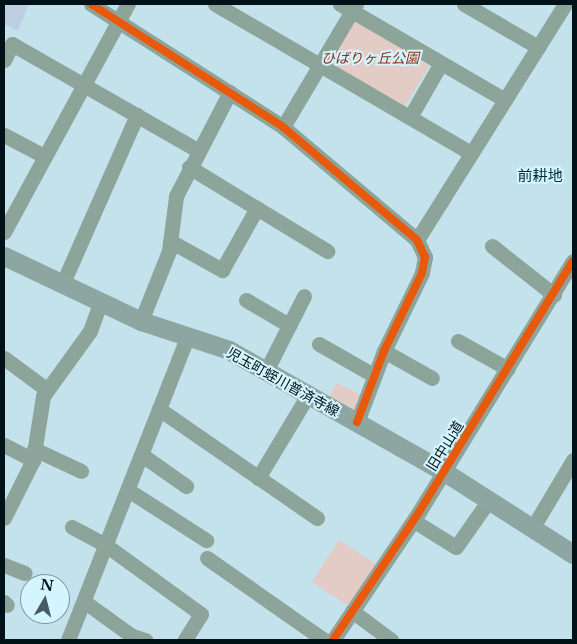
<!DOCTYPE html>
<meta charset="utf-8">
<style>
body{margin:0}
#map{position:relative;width:577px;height:644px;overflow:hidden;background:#c4e2eb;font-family:"Libre Baskerville","Noto Sans JP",serif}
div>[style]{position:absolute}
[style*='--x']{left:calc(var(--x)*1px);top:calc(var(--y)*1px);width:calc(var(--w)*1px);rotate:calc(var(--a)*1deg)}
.green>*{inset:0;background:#e2ccc5;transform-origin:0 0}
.building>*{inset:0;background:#becee3}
.minor>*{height:15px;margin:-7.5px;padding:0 7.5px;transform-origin:7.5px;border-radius:7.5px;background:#8da49a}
.major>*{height:19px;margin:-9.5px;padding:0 9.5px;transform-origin:9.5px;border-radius:9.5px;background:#8da6a2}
.cycleway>*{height:8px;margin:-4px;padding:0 4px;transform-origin:4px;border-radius:4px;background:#e8590c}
span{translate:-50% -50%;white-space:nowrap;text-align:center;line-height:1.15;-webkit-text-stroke:4px #d4f4fe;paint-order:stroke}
.park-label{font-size:14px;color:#872f12;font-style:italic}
.street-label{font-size:14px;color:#001117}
.neighbourhood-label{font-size:15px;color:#032f39}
.frame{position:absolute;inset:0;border:5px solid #001117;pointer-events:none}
.north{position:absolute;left:20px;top:574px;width:50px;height:50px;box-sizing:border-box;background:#d4f4fe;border:1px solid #7f99a2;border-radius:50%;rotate:8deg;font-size:14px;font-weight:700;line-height:20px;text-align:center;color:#001117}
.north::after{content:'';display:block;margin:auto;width:18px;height:22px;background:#455a61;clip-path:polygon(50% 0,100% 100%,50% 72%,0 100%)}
</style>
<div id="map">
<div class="green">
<div style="left:354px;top:19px;width:89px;height:51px;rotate:32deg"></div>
<div style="clip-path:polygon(336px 383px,360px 394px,353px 414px,328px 399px)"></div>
<div style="left:339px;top:540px;width:44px;height:50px;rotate:33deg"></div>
</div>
<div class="building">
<div style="clip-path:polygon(4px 4px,29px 4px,18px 31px,4px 24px)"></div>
</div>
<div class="minor">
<div style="--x:91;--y:4;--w:228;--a:32.6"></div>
<div style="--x:283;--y:127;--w:175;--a:40.1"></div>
<div style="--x:417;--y:240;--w:19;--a:65"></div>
<div style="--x:425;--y:257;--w:16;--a:101"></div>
<div style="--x:422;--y:273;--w:87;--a:116"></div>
<div style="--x:384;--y:351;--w:76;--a:110.8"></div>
<div style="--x:215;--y:4;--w:296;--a:30.2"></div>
<div style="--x:340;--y:4;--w:191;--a:30.2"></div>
<div style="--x:464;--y:4;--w:86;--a:30.2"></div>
<div style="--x:4;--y:60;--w:18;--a:-63"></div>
<div style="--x:12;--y:44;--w:213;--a:29.8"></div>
<div style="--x:410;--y:117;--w:62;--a:-60.1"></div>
<div style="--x:283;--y:127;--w:143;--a:-59.3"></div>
<div style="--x:4;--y:135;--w:45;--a:27.7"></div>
<div style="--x:189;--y:167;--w:162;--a:31.3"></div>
<div style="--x:4;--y:232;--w:260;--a:-61.5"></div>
<div style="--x:417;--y:240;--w:279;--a:-57.9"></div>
<div style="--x:170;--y:241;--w:60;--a:29.1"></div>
<div style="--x:222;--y:270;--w:71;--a:-60.6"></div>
<div style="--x:492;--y:246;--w:79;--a:38.3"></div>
<div style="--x:62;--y:285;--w:186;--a:-66.2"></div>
<div style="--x:246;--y:300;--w:50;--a:30.2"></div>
<div style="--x:141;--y:321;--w:75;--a:-68.2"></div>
<div style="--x:169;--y:251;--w:55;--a:-82.7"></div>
<div style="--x:176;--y:196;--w:117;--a:-62.6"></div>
<div style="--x:458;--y:341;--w:57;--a:29.2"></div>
<div style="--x:319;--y:344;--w:64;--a:29.7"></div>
<div style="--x:384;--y:351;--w:55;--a:29.4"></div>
<div style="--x:4;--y:358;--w:52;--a:36.4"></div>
<div style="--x:266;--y:371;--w:84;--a:-63.1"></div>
<div style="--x:159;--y:409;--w:192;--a:34.6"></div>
<div style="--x:4;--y:445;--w:33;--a:27"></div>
<div style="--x:34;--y:449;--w:52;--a:25.1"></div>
<div style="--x:142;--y:455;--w:54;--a:35.2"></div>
<div style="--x:258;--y:478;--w:97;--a:-58.9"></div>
<div style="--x:128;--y:490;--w:93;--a:32.7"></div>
<div style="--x:4;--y:518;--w:65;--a:-63.4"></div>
<div style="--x:33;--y:460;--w:65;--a:-81.1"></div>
<div style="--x:43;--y:396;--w:80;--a:-54.1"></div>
<div style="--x:90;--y:331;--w:30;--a:-70"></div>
<div style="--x:414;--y:521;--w:49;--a:31.8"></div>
<div style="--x:456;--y:547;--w:57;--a:-54.9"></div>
<div style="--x:72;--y:527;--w:40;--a:28"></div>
<div style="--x:107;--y:546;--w:116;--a:35.9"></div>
<div style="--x:201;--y:614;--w:31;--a:122"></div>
<div style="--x:533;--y:527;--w:78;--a:-59.2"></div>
<div style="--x:207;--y:558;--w:143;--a:35"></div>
<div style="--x:4;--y:565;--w:22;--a:21"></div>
<div style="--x:4;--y:602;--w:4;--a:45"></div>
<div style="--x:85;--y:602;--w:58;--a:35.9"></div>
<div style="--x:132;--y:636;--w:14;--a:17"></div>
<div style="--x:352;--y:611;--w:49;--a:36.6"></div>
<div style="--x:68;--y:640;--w:325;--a:-68.5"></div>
<div style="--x:333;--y:640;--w:154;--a:-56.1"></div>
<div style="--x:419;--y:512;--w:294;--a:-58.5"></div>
</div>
<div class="major">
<div style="--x:4;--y:256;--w:152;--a:25.4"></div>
<div style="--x:141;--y:321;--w:93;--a:18.2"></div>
<div style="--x:229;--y:350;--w:246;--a:29.5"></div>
<div style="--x:443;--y:471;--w:154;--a:32.6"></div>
</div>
<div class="cycleway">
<div style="--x:91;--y:4;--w:228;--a:32.6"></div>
<div style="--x:283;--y:127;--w:175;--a:40.1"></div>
<div style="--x:417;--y:240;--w:19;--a:65"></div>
<div style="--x:425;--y:257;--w:16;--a:101"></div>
<div style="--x:422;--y:273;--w:87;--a:116"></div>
<div style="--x:384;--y:351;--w:76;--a:110.8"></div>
<div style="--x:333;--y:640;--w:154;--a:-56.1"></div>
<div style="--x:419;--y:512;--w:294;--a:-58.5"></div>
</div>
<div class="park-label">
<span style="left:370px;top:58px">ひばりヶ丘公園</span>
</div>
<div class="street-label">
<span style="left:283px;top:382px;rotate:29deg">児玉町蛭川普済寺線</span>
<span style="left:445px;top:446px;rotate:-58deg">旧中山道</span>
</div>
<div class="neighbourhood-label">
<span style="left:540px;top:176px">前耕地</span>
</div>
<div class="frame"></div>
<div class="north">N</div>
</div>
